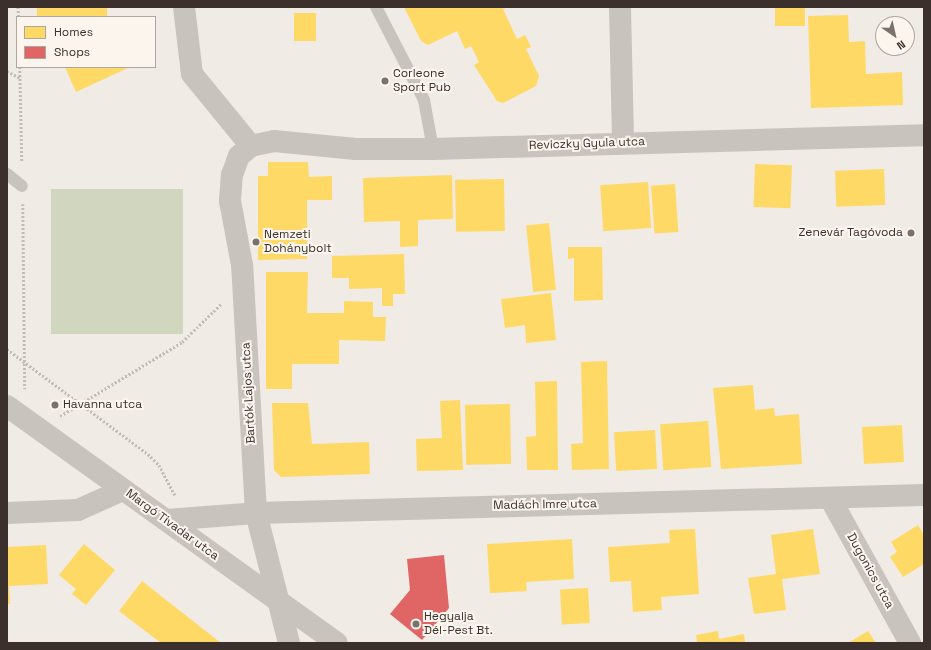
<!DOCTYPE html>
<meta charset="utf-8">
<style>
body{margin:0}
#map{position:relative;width:931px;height:650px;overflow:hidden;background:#f0ebe5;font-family:"Space Grotesk",sans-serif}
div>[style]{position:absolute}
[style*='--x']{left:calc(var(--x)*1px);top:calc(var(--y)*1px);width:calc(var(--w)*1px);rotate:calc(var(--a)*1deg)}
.green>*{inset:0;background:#d1d6bf;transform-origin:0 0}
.homes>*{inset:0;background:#ffd966;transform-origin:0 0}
.shops>*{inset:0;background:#e06666}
.path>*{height:2.5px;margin-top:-1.25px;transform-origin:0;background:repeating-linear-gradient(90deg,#c2bbb6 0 2px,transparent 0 4px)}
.service>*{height:12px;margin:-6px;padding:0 6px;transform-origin:6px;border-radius:6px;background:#c9c3be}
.minor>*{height:22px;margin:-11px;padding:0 11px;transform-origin:11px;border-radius:11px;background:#c9c3be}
.tertiary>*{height:22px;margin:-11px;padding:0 11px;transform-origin:11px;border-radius:11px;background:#c9c3be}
.dots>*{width:11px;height:11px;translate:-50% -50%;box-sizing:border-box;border:2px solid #fbf5ee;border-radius:50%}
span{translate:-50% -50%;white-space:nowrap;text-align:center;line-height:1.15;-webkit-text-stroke:4px #fbf5ee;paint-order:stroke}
.poi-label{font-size:12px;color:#3b302b}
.left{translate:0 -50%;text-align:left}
.right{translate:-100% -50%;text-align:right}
.street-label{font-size:12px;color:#3b302b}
.frame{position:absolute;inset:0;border:8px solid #3b302b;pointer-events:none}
.legend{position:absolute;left:16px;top:16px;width:140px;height:52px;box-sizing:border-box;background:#fbf5ee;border:1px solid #aea6a0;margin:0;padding:5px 7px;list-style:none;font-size:12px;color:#3b302b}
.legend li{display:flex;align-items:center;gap:8px;height:20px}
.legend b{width:20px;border:1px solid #aea6a0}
.north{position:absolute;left:875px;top:16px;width:40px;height:40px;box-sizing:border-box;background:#fbf5ee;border:1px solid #aea6a0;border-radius:50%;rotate:146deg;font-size:11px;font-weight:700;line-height:16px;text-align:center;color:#3b302b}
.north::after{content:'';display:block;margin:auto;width:14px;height:18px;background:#7a716c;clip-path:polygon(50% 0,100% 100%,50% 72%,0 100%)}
</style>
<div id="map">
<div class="green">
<div style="left:51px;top:189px;width:132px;height:145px"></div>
</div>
<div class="homes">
<div style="left:37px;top:7px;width:70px;height:11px"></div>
<div style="clip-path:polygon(404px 7px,508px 7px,503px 9px,517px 39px,525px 35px,531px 47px,526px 49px,539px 76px,536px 86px,503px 103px,497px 101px,474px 65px,479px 62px,471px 46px,465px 49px,457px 31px,428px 45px,421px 41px)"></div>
<div style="left:775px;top:7px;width:30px;height:19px"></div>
<div style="left:294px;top:13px;width:22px;height:28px"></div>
<div style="clip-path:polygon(848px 15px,849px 42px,865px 41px,866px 74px,902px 72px,903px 105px,811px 108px,808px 16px)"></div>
<div style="clip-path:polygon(65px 67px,130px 67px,76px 92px)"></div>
<div style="clip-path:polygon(268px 162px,308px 162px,309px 177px,332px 176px,332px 200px,307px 200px,307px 259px,258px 260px,258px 176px,268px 176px)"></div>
<div style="left:755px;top:164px;width:37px;height:43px;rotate:2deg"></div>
<div style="left:884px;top:169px;width:36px;height:49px;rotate:88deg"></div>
<div style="clip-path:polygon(452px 175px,453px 219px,418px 220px,418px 246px,400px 247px,400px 221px,364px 222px,363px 178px)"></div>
<div style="left:504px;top:179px;width:52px;height:49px;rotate:89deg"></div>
<div style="left:648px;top:182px;width:46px;height:48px;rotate:86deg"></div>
<div style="left:675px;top:184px;width:48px;height:24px;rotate:86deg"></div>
<div style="left:549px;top:223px;width:67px;height:23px;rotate:84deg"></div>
<div style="clip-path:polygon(568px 247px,602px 247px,603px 300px,574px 301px,574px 258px,568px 259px)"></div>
<div style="clip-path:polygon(404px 254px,405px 294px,393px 294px,393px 306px,382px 306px,382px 288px,349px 289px,349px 278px,332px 278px,332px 256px)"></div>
<div style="clip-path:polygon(266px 272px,308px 272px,307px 313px,344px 313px,344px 301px,373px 302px,373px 317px,386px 317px,385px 341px,339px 340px,339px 364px,292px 364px,292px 389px,266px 389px)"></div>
<div style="clip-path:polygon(551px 293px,556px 340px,526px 343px,525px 325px,505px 328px,501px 299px)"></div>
<div style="clip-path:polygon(607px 361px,609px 469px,572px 470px,571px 444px,583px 443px,581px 362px)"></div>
<div style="clip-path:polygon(557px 381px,558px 470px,527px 470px,526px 437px,536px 436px,535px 382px)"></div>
<div style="clip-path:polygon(753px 385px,755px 410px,774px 408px,775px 416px,799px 414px,802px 464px,721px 469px,713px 388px)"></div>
<div style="clip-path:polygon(460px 400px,463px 470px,417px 471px,416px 439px,442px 438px,440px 401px)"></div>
<div style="clip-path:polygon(272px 403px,308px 403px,312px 444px,369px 442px,370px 474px,281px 477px,274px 470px)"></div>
<div style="left:510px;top:404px;width:60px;height:45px;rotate:89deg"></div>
<div style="left:708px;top:421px;width:46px;height:48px;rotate:86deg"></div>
<div style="left:902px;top:425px;width:37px;height:40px;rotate:87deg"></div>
<div style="left:655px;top:430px;width:39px;height:41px;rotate:87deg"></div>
<div style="clip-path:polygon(918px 525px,924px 535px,924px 564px,903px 577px,890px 557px,897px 552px,891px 542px)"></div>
<div style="clip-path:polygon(695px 529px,699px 594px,661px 597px,662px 610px,633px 612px,631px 581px,610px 582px,608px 547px,670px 543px,669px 530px)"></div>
<div style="clip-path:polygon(813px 529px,820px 574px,782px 579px,786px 610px,754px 614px,748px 578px,776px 574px,771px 535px)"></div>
<div style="clip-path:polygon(572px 539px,574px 579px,526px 582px,527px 591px,490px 593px,487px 544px)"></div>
<div style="clip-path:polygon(84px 544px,115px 570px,86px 605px,72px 594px,76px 589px,59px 575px)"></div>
<div style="clip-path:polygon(46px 545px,48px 584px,9px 586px,10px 604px,7px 604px,7px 547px)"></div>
<div style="clip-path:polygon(142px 581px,221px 643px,161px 643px,119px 611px)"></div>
<div style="left:588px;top:588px;width:35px;height:28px;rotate:87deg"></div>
<div style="clip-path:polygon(718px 631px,719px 639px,744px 634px,745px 643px,697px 643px,696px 635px)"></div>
<div style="clip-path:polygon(868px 631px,876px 643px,848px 643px)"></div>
</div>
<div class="shops">
<div style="clip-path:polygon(444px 555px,449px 608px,422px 640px,390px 614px,410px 590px,407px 559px)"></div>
</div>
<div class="path">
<div style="--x:18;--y:7;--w:10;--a:84"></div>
<div style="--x:20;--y:67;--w:94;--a:88.8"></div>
<div style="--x:7;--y:71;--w:15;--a:28"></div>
<div style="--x:23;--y:204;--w:185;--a:89.4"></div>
<div style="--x:7;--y:349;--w:176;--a:36.7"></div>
<div style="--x:148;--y:454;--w:16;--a:45"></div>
<div style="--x:159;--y:465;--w:34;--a:62"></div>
<div style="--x:60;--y:416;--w:143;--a:-31.2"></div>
<div style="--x:182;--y:342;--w:54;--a:-44.3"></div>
</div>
<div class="service">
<div style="--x:376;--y:7;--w:105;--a:62.7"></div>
<div style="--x:424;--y:100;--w:50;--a:79.6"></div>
<div style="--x:7;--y:174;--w:19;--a:39"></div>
</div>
<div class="minor">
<div style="--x:184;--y:7;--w:67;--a:83.2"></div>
<div style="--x:192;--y:74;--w:93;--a:50.7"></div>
<div style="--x:620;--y:7;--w:136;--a:88.7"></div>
<div style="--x:830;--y:498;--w:166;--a:61.1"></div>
<div style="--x:7;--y:513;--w:71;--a:-2.4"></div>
<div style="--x:78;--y:510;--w:49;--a:-24"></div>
<div style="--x:166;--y:520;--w:90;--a:-4.4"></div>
<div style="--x:256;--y:513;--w:668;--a:-1.54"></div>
<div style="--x:289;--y:643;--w:134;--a:-104.2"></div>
<div style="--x:256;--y:513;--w:248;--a:-93.2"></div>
<div style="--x:242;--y:265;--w:65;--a:-100.6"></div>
<div style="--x:230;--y:201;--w:26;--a:-86"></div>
<div style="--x:232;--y:175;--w:20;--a:-70"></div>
<div style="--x:239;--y:156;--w:16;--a:-40"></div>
<div style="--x:251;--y:146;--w:24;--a:-12"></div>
<div style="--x:274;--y:141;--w:82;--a:5.6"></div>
<div style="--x:356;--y:149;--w:77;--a:0"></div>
<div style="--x:433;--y:149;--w:491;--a:-1.6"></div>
</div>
<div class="tertiary">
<div style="--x:7;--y:406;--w:406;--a:35.7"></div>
</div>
<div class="dots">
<div style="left:385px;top:81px;background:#7a716c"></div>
<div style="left:911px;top:233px;background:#7a716c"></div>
<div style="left:256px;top:242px;background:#7a716c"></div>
<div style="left:55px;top:405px;background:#7a716c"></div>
<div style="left:416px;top:624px;background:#7a716c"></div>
</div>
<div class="poi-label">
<span class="left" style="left:393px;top:81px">Corleone<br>Sport Pub</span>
<span class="right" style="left:903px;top:233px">Zenevár Tagóvoda</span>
<span class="left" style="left:264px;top:242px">Nemzeti<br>Dohánybolt</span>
<span class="left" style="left:63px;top:405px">Havanna utca</span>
<span class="left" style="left:424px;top:624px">Hegyalja<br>Dél-Pest Bt.</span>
</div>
<div class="street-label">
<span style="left:587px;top:144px;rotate:-2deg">Reviczky Gyula utca</span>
<span style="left:249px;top:393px;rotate:-93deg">Bartók Lajos utca</span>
<span style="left:545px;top:505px;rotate:-1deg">Madách Imre utca</span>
<span style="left:172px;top:525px;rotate:36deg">Margó Tivadar utca</span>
<span style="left:870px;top:571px;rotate:61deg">Dugonics utca</span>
</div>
<div class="frame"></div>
<ul class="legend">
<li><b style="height:11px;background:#ffd966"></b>Homes</li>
<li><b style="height:11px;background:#e06666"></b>Shops</li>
</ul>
<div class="north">N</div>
</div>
